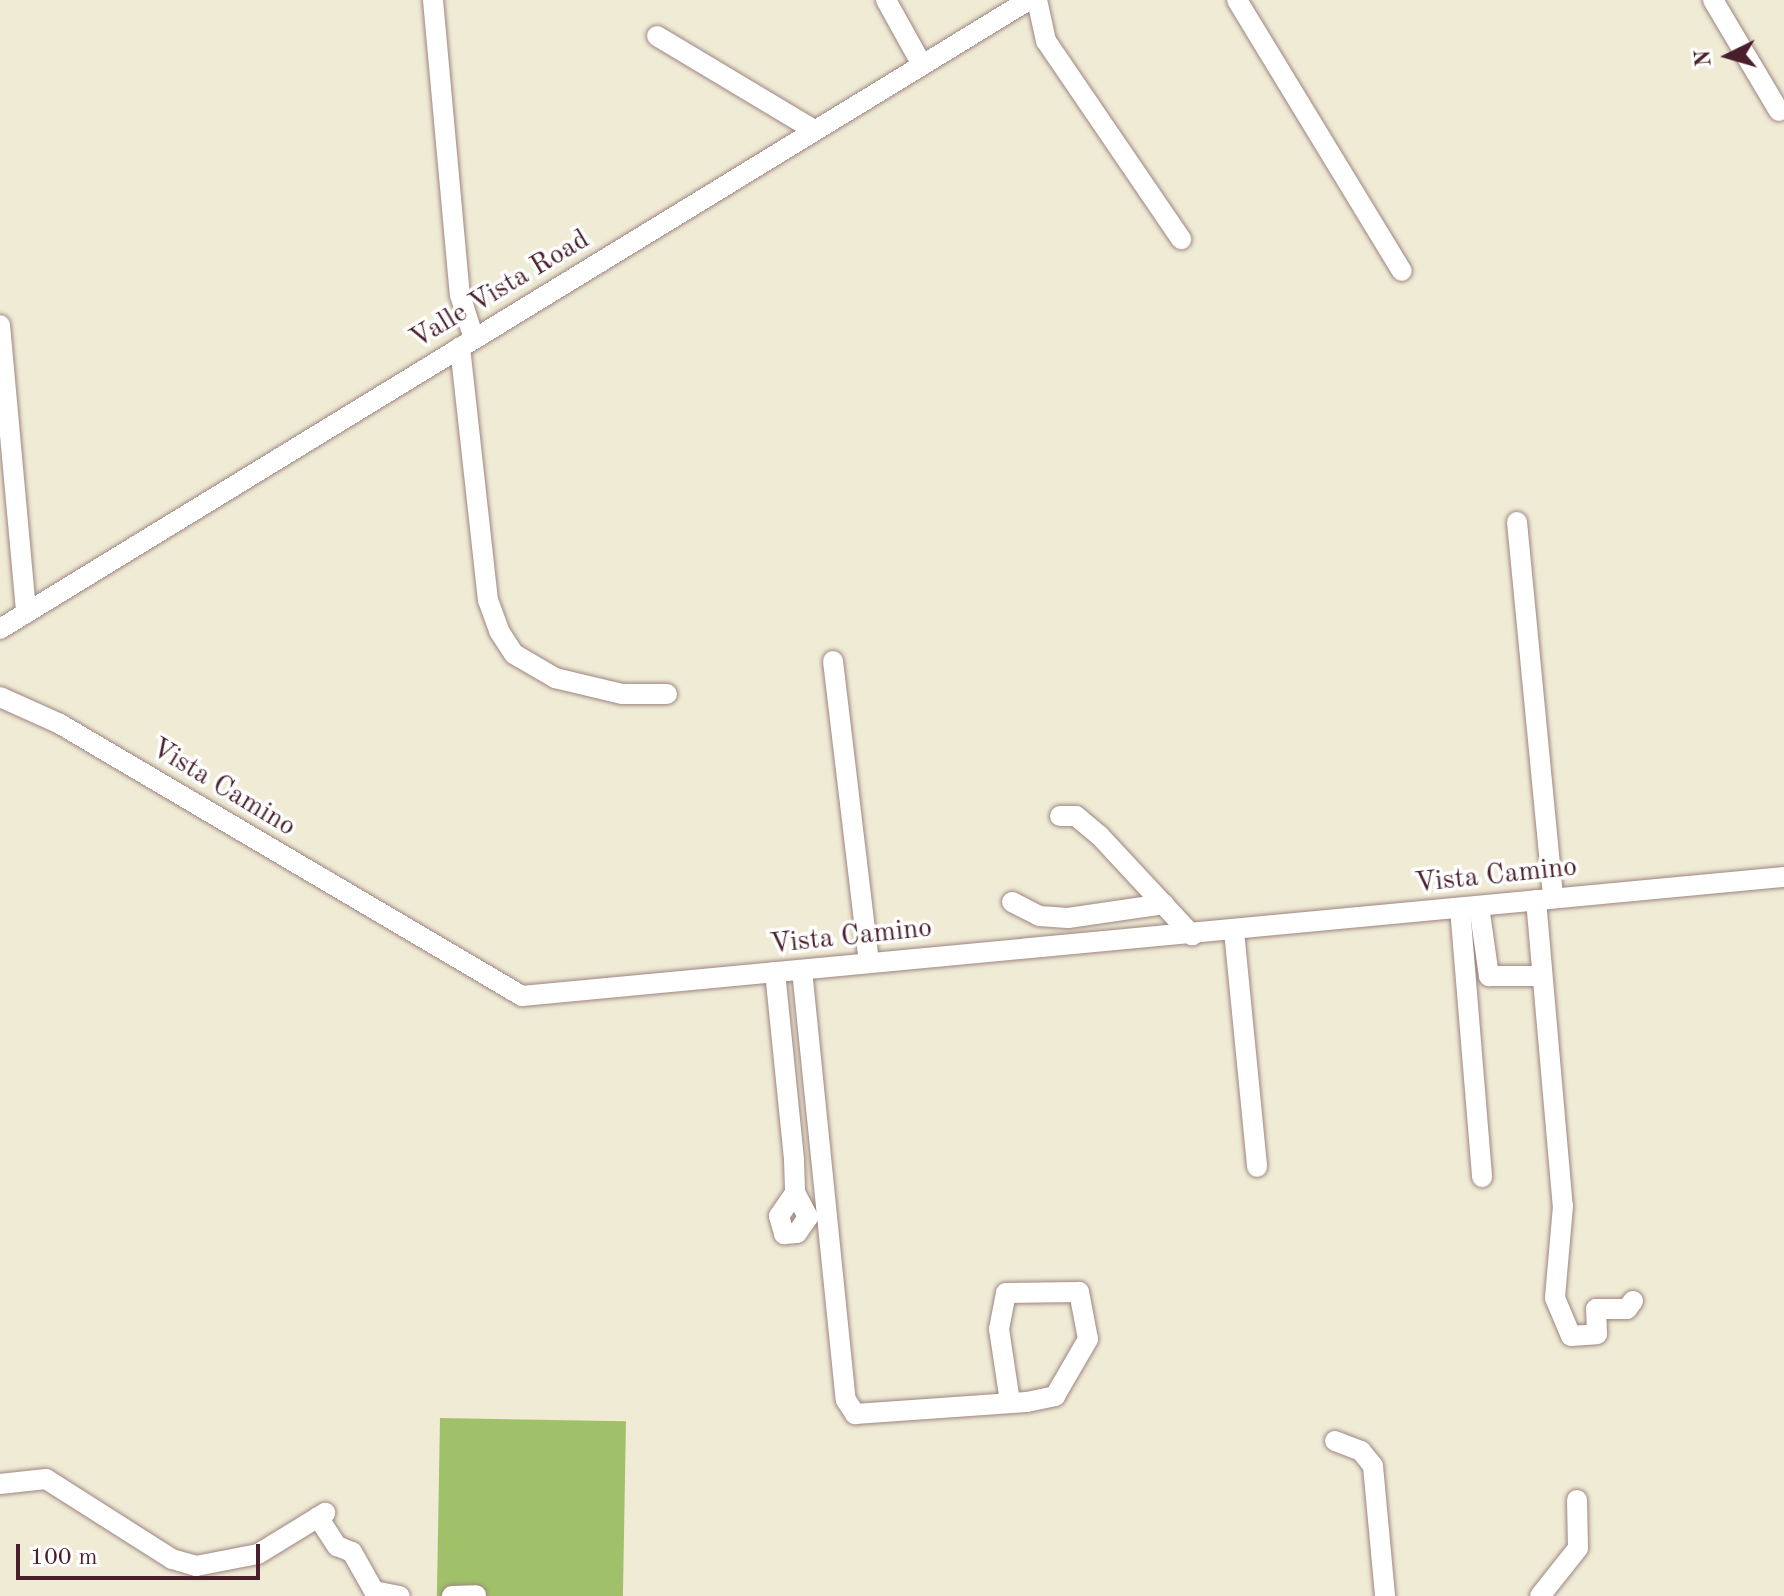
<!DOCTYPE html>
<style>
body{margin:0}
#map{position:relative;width:1784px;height:1596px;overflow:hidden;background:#f0ebd5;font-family:"Old Standard TT",serif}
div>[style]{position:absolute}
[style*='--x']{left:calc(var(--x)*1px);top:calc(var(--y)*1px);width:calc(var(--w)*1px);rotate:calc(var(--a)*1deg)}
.green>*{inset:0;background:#a0c169;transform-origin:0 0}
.roads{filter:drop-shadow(0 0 2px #9d8580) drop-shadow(0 0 2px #9d8580)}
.minor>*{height:20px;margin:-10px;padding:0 10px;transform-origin:10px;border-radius:10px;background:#fff}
span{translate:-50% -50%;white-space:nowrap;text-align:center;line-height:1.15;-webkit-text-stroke:7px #fff;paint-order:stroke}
.street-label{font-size:28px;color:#4a1f2b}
.north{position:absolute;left:1688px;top:16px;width:80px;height:80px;-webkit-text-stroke:6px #fff;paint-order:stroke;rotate:265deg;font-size:22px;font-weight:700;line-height:32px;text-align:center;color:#4a1f2b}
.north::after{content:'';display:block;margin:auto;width:28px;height:36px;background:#4a1f2b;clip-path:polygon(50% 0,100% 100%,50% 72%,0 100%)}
.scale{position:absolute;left:16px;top:1544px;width:244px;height:36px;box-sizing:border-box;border:4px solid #4a1f2b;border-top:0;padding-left:10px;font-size:24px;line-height:28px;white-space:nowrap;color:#4a1f2b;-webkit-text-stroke:6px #fff;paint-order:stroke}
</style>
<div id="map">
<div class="green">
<div style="left:440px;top:1418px;width:186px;height:178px;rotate:1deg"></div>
</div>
<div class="roads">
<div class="minor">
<div style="--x:433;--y:0;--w:296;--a:84.8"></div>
<div style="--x:460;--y:295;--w:46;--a:72.3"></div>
<div style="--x:886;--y:0;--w:74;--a:61"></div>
<div style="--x:1037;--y:0;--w:42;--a:77.6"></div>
<div style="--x:1046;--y:41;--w:240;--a:55.7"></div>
<div style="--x:1237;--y:0;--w:317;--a:58.7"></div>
<div style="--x:1713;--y:0;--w:129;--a:59.3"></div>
<div style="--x:657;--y:36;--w:183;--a:30.9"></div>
<div style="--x:0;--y:325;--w:289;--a:84.8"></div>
<div style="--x:460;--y:347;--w:255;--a:83.7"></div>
<div style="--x:488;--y:600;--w:33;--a:70"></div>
<div style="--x:499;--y:631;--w:27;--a:57"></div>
<div style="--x:514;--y:654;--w:48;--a:30.3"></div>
<div style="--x:555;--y:678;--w:69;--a:13.4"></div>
<div style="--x:622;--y:694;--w:45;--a:0"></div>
<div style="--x:1517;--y:522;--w:378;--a:84.5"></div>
<div style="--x:0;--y:629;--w:1206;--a:-31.44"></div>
<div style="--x:833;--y:661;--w:303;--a:83.2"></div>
<div style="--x:0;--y:697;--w:66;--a:24.2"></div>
<div style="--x:60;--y:724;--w:536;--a:30.49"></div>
<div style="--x:522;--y:996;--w:1268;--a:-5.39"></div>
<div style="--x:1060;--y:816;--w:16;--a:0"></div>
<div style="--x:1076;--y:816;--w:30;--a:40"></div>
<div style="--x:1099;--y:835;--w:137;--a:47.1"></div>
<div style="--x:1536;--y:900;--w:307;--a:85"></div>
<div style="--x:1563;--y:1206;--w:92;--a:95"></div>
<div style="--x:1555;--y:1298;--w:41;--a:67.2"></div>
<div style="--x:1571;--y:1336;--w:26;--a:-4"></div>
<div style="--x:1597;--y:1334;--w:25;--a:-92"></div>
<div style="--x:1596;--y:1309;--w:31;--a:0"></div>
<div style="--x:1627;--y:1309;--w:10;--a:-53"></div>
<div style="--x:1012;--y:902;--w:30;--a:27"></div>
<div style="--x:1039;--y:916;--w:29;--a:4"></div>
<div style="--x:1068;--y:918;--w:97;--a:-8.3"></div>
<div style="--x:1479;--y:906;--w:71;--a:81.9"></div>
<div style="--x:1489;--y:976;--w:53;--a:0"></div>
<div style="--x:1460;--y:908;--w:270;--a:85.3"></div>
<div style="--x:1234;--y:931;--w:237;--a:84.4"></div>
<div style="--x:802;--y:970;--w:432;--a:84.2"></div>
<div style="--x:846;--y:1400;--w:17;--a:57"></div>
<div style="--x:855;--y:1414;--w:172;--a:-4"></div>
<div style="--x:1027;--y:1402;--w:29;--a:-12"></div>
<div style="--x:1055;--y:1396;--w:66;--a:-59.9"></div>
<div style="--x:1088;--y:1339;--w:48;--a:-100.8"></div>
<div style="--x:1079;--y:1292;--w:73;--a:179.2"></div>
<div style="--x:1006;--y:1293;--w:37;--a:101"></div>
<div style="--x:999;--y:1329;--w:74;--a:81.4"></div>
<div style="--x:775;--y:972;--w:189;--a:84.2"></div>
<div style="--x:794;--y:1160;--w:33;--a:88"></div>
<div style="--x:795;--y:1193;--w:28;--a:125"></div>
<div style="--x:779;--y:1216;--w:19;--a:74"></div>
<div style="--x:784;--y:1234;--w:13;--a:-4"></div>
<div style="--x:797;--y:1233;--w:19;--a:-55"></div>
<div style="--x:808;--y:1217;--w:27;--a:-118"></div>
<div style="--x:1335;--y:1441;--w:28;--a:21"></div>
<div style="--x:1361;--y:1451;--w:19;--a:51"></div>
<div style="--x:1373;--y:1466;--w:131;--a:84.7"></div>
<div style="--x:0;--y:1484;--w:46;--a:-6.2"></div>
<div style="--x:46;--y:1479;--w:149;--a:32.4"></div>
<div style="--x:172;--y:1559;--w:25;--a:16"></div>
<div style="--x:196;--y:1566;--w:63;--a:-11"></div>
<div style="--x:258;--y:1554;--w:79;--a:-31.5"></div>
<div style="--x:318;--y:1517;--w:35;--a:57"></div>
<div style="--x:337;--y:1546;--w:16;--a:22"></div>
<div style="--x:352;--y:1552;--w:45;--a:60.6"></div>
<div style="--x:374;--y:1591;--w:26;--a:11"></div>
<div style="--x:452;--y:1596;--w:24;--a:-2"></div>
<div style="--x:1540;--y:1596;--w:61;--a:-51.6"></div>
<div style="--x:1578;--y:1548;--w:48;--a:-91.2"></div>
</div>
</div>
<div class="street-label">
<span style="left:500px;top:290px;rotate:-31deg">Valle Vista Road</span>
<span style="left:223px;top:788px;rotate:31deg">Vista Camino</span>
<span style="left:1496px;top:876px;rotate:-6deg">Vista Camino</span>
<span style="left:851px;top:937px;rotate:-6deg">Vista Camino</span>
</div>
<div class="north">N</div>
<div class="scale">100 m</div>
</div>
